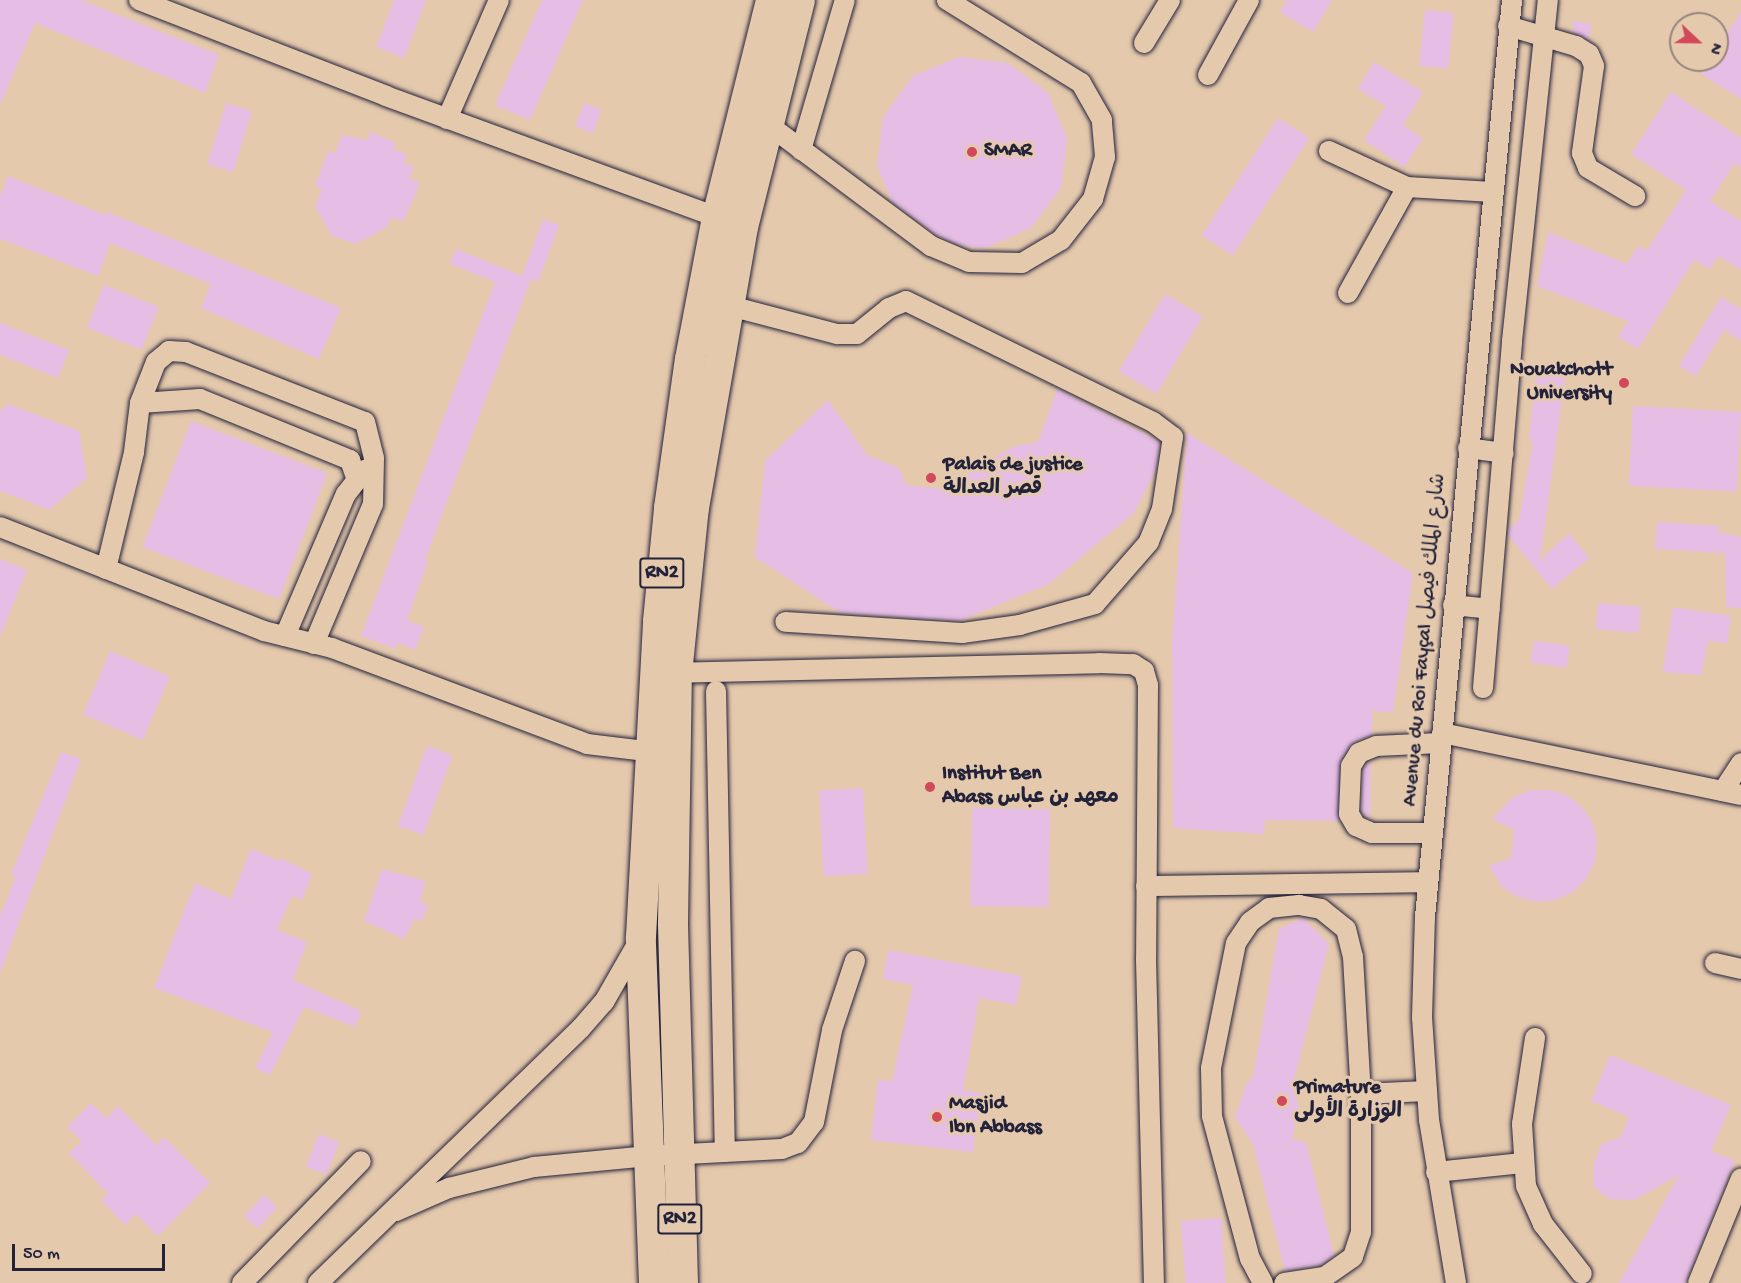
<!DOCTYPE html>
<meta charset="utf-8">
<style>
body{margin:0}
#map{position:relative;width:1741px;height:1283px;overflow:hidden;background:#e5c9ad;font-family:"Gochi Hand","Playpen Sans Arabic",sans-serif}
div>[style]{position:absolute}
[style*='--x']{left:calc(var(--x)*1px);top:calc(var(--y)*1px);width:calc(var(--w)*1px);rotate:calc(var(--a)*1deg)}
.building>*{inset:0;background:#e6bde4;transform-origin:0 0}
.roads{filter:drop-shadow(0 0 2px #22223b) drop-shadow(0 0 2px #22223b)}
.minor>*{height:20px;margin:-10px;padding:0 10px;transform-origin:10px;border-radius:10px;background:#e5c9ad}
.highway>*{height:30px;margin:-15px;padding:0 15px;transform-origin:15px;border-radius:15px;background:#e5c9ad}
.dots>*{width:16px;height:16px;translate:-50% -50%;box-sizing:border-box;border:3px solid #e5c9ad;border-radius:50%}
span{translate:-50% -50%;white-space:nowrap;text-align:center;line-height:1.15;-webkit-text-stroke:6px #e5c9ad;paint-order:stroke}
.shield-label span{padding:2px 4px;background:#e5c9ad;border:2px solid;border-radius:4px;-webkit-text-stroke-width:0}
.shield-label{font-size:20px;color:#22223b;font-weight:700}
.poi-label{font-size:21px;color:#22223b;font-weight:700}
.left{translate:0 -50%;text-align:left}
.right{translate:-100% -50%;text-align:right}
.street-label{font-size:21px;color:#22223b}
.north{position:absolute;left:1669px;top:12px;width:60px;height:60px;box-sizing:border-box;background:#e5c9ad;border:2px solid #97867f;border-radius:50%;rotate:112deg;font-size:16px;font-weight:700;line-height:24px;text-align:center;color:#22223b}
.north::after{content:'';display:block;margin:auto;width:21px;height:27px;background:#d1495b;clip-path:polygon(50% 0,100% 100%,50% 72%,0 100%)}
.scale{position:absolute;left:12px;top:1244px;width:153px;height:27px;box-sizing:border-box;border:3px solid #22223b;border-top:0;padding-left:8px;font-size:18px;line-height:21px;white-space:nowrap;color:#22223b;-webkit-text-stroke:4px #e5c9ad;paint-order:stroke}
</style>
<div id="map">
<div class="building">
<div style="clip-path:polygon(0 0,81px 0,219px 55px,205px 93px,35px 23px,0 105px)"></div>
<div style="clip-path:polygon(394px 0,426px 0,404px 58px,376px 47px)"></div>
<div style="clip-path:polygon(542px 0,583px 0,530px 120px,495px 105px)"></div>
<div style="clip-path:polygon(1287px 0,1332px 0,1313px 32px,1280px 12px)"></div>
<div style="left:1425px;top:10px;width:29px;height:56px;rotate:6deg"></div>
<div style="clip-path:polygon(1741px 12px,1741px 99px,1702px 75px,1711px 60px,1717px 60px,1717px 50px)"></div>
<div style="clip-path:polygon(1573px 21px,1591px 24px,1589px 40px,1573px 33px)"></div>
<div style="clip-path:polygon(959px 57px,1008px 63px,1048px 93px,1067px 139px,1061px 188px,1031px 228px,985px 248px,958px 245px,937px 236px,892px 202px,877px 166px,883px 117px,913px 76px)"></div>
<div style="clip-path:polygon(1374px 62px,1423px 92px,1403px 125px,1423px 139px,1404px 167px,1364px 140px,1386px 106px,1358px 89px)"></div>
<div style="clip-path:polygon(1671px 92px,1741px 138px,1741px 167px,1734px 164px,1710px 201px,1741px 221px,1741px 270px,1718px 256px,1710px 269px,1694px 260px,1638px 349px,1618px 337px,1628px 321px,1537px 286px,1548px 232px,1627px 264px,1637px 247px,1647px 250px,1686px 190px,1631px 154px)"></div>
<div style="left:226px;top:103px;width:27px;height:64px;rotate:17deg"></div>
<div style="left:584px;top:103px;width:19px;height:25px;rotate:21deg"></div>
<div style="left:1278px;top:118px;width:37px;height:140px;rotate:33deg"></div>
<div style="clip-path:polygon(370px 132px,396px 143px,393px 149px,407px 155px,404px 163px,414px 167px,409px 178px,420px 183px,403px 222px,392px 217px,387px 227px,356px 244px,332px 236px,315px 206px,322px 189px,315px 186px,328px 151px,335px 153px,342px 135px,367px 140px)"></div>
<div style="clip-path:polygon(8px 176px,105px 215px,107px 212px,341px 308px,319px 359px,201px 308px,211px 284px,110px 243px,98px 276px,0 239px,0 197px)"></div>
<div style="clip-path:polygon(543px 219px,559px 225px,538px 282px,531px 279px,425px 560px,428px 561px,407px 620px,424px 627px,415px 650px,398px 643px,396px 649px,361px 636px,495px 282px,450px 264px,456px 249px,522px 276px)"></div>
<div style="left:104px;top:285px;width:59px;height:46px;rotate:22deg"></div>
<div style="left:1165px;top:294px;width:44px;height:90px;rotate:31deg"></div>
<div style="clip-path:polygon(1721px 297px,1741px 309px,1741px 341px,1724px 330px,1696px 376px,1679px 366px)"></div>
<div style="clip-path:polygon(0 323px,69px 350px,58px 378px,0 355px)"></div>
<div style="clip-path:polygon(1536px 373px,1565px 377px,1540px 560px,1569px 533px,1589px 558px,1552px 589px,1508px 535px,1508px 530px,1519px 520px,1533px 441px,1529px 441px)"></div>
<div style="clip-path:polygon(1057px 389px,1160px 442px,1156px 469px,1134px 513px,1049px 584px,959px 621px,840px 613px,755px 557px,765px 461px,828px 400px,867px 455px,899px 468px,906px 485px,943px 489px,1012px 447px,1038px 442px)"></div>
<div style="clip-path:polygon(8px 404px,79px 431px,87px 478px,49px 510px,0 491px,0 411px)"></div>
<div style="left:1633px;top:406px;width:108px;height:80px;rotate:3deg"></div>
<div style="left:191px;top:421px;width:146px;height:135px;rotate:21deg"></div>
<div style="clip-path:polygon(1187px 433px,1413px 573px,1393px 712px,1372px 711px,1372px 735px,1354px 742px,1341px 760px,1339px 821px,1265px 820px,1264px 834px,1173px 828px,1172px 643px)"></div>
<div style="clip-path:polygon(1657px 522px,1719px 526px,1718px 532px,1741px 537px,1741px 608px,1726px 607px,1725px 553px,1655px 549px)"></div>
<div style="clip-path:polygon(0 559px,27px 570px,1px 634px,0 634px)"></div>
<div style="left:1598px;top:603px;width:43px;height:26px;rotate:5deg"></div>
<div style="clip-path:polygon(1673px 607px,1731px 616px,1727px 643px,1708px 641px,1701px 675px,1663px 672px)"></div>
<div style="left:1534px;top:641px;width:36px;height:22px;rotate:8deg"></div>
<div style="left:110px;top:651px;width:65px;height:69px;rotate:23deg"></div>
<div style="left:427px;top:746px;width:27px;height:85px;rotate:20deg"></div>
<div style="clip-path:polygon(61px 752px,81px 759px,0 973px,0 916px,16px 877px,11px 875px)"></div>
<div style="clip-path:polygon(1371px 761px,1370px 819px,1361px 811px,1363px 770px)"></div>
<div style="left:863px;top:788px;width:86px;height:44px;rotate:87deg"></div>
<div style="clip-path:polygon(1530px 790px,1549px 790px,1567px 795px,1582px 807px,1593px 823px,1597px 842px,1595px 861px,1587px 878px,1573px 892px,1556px 900px,1537px 902px,1518px 897px,1502px 887px,1489px 866px,1511px 858px,1514px 830px,1492px 819px,1512px 798px)"></div>
<div style="left:972px;top:808px;width:78px;height:98px;rotate:1deg"></div>
<div style="clip-path:polygon(251px 849px,280px 861px,281px 858px,312px 874px,302px 900px,292px 896px,277px 930px,307px 942px,293px 980px,361px 1011px,355px 1027px,304px 1007px,270px 1075px,255px 1068px,273px 1032px,154px 988px,195px 883px,231px 899px)"></div>
<div style="clip-path:polygon(382px 869px,425px 881px,420px 902px,428px 905px,422px 921px,415px 918px,404px 939px,364px 921px)"></div>
<div style="clip-path:polygon(1303px 918px,1329px 944px,1293px 1084px,1299px 1108px,1292px 1139px,1306px 1142px,1334px 1256px,1320px 1265px,1285px 1271px,1253px 1144px,1235px 1117px,1246px 1084px,1253px 1077px,1279px 929px)"></div>
<div style="clip-path:polygon(888px 950px,1022px 976px,1016px 1005px,979px 998px,963px 1090px,981px 1093px,973px 1152px,871px 1140px,878px 1080px,892px 1081px,913px 985px,883px 979px)"></div>
<div style="clip-path:polygon(1610px 1055px,1731px 1105px,1711px 1151px,1735px 1161px,1685px 1283px,1619px 1283px,1679px 1175px,1634px 1200px,1609px 1199px,1593px 1186px,1594px 1163px,1601px 1144px,1620px 1138px,1629px 1117px,1591px 1101px)"></div>
<div style="clip-path:polygon(91px 1103px,106px 1118px,118px 1106px,156px 1145px,164px 1137px,210px 1183px,158px 1236px,136px 1214px,125px 1225px,101px 1200px,108px 1194px,69px 1153px,82px 1141px,67px 1127px)"></div>
<div style="left:319px;top:1134px;width:22px;height:35px;rotate:22deg"></div>
<div style="left:264px;top:1195px;width:18px;height:29px;rotate:43deg"></div>
<div style="left:1221px;top:1218px;width:65px;height:40px;rotate:86deg"></div>
</div>
<div class="roads">
<div class="minor">
<div style="--x:139;--y:0;--w:265;--a:21.2"></div>
<div style="--x:386;--y:96;--w:352;--a:20.1"></div>
<div style="--x:1508;--y:26;--w:71;--a:16.4"></div>
<div style="--x:1576;--y:46;--w:15;--a:32"></div>
<div style="--x:1589;--y:54;--w:13;--a:67"></div>
<div style="--x:1594;--y:66;--w:88;--a:97.9"></div>
<div style="--x:1582;--y:153;--w:16;--a:68"></div>
<div style="--x:1588;--y:168;--w:55;--a:30.8"></div>
<div style="--x:1144;--y:43;--w:50;--a:-58.8"></div>
<div style="--x:1208;--y:75;--w:85;--a:-61.3"></div>
<div style="--x:447;--y:119;--w:130;--a:-66.4"></div>
<div style="--x:766;--y:123;--w:206;--a:36.7"></div>
<div style="--x:931;--y:246;--w:41;--a:22.8"></div>
<div style="--x:969;--y:262;--w:53;--a:1.1"></div>
<div style="--x:1022;--y:263;--w:45;--a:-30.5"></div>
<div style="--x:1061;--y:240;--w:52;--a:-52"></div>
<div style="--x:1093;--y:199;--w:44;--a:-74.1"></div>
<div style="--x:1105;--y:157;--w:37;--a:-95"></div>
<div style="--x:1102;--y:120;--w:43;--a:-119.6"></div>
<div style="--x:1081;--y:83;--w:158;--a:-148.2"></div>
<div style="--x:801;--y:150;--w:156;--a:-73.7"></div>
<div style="--x:1329;--y:151;--w:86;--a:24.8"></div>
<div style="--x:1407;--y:187;--w:86;--a:3.3"></div>
<div style="--x:1348;--y:293;--w:121;--a:-60.9"></div>
<div style="--x:730;--y:306;--w:111;--a:14.7"></div>
<div style="--x:837;--y:334;--w:20;--a:0"></div>
<div style="--x:857;--y:334;--w:41;--a:-39.1"></div>
<div style="--x:889;--y:308;--w:18;--a:-22"></div>
<div style="--x:906;--y:301;--w:275;--a:26.1"></div>
<div style="--x:1153;--y:422;--w:25;--a:37"></div>
<div style="--x:1173;--y:437;--w:73;--a:98.7"></div>
<div style="--x:1162;--y:509;--w:35;--a:112"></div>
<div style="--x:1149;--y:542;--w:82;--a:131.1"></div>
<div style="--x:1095;--y:604;--w:78;--a:164.4"></div>
<div style="--x:1020;--y:625;--w:59;--a:172.1"></div>
<div style="--x:962;--y:633;--w:177;--a:-176.4"></div>
<div style="--x:140;--y:403;--w:60;--a:-3.8"></div>
<div style="--x:200;--y:399;--w:162;--a:22.1"></div>
<div style="--x:350;--y:460;--w:21;--a:71"></div>
<div style="--x:1468;--y:448;--w:36;--a:8"></div>
<div style="--x:0;--y:527;--w:284;--a:21.5"></div>
<div style="--x:264;--y:631;--w:70;--a:14"></div>
<div style="--x:332;--y:648;--w:272;--a:20.6"></div>
<div style="--x:587;--y:744;--w:77;--a:6.8"></div>
<div style="--x:106;--y:569;--w:120;--a:-76.5"></div>
<div style="--x:134;--y:452;--w:49;--a:-83"></div>
<div style="--x:140;--y:403;--w:44;--a:-68.7"></div>
<div style="--x:156;--y:362;--w:17;--a:-40"></div>
<div style="--x:169;--y:351;--w:17;--a:3"></div>
<div style="--x:186;--y:352;--w:192;--a:21.4"></div>
<div style="--x:365;--y:422;--w:37;--a:76"></div>
<div style="--x:374;--y:458;--w:46;--a:91.2"></div>
<div style="--x:373;--y:504;--w:152;--a:112.9"></div>
<div style="--x:1453;--y:605;--w:37;--a:6"></div>
<div style="--x:285;--y:636;--w:155;--a:-66.8"></div>
<div style="--x:346;--y:494;--w:31;--a:-52"></div>
<div style="--x:667;--y:673;--w:432;--a:-1.3"></div>
<div style="--x:1099;--y:663;--w:34;--a:2"></div>
<div style="--x:1133;--y:664;--w:13;--a:32"></div>
<div style="--x:1144;--y:671;--w:15;--a:74"></div>
<div style="--x:1148;--y:685;--w:274;--a:90.4"></div>
<div style="--x:1146;--y:959;--w:324;--a:88.6"></div>
<div style="--x:1483;--y:688;--w:348;--a:-85.2"></div>
<div style="--x:1512;--y:341;--w:343;--a:-84"></div>
<div style="--x:716;--y:691;--w:461;--a:88.9"></div>
<div style="--x:1442;--y:733;--w:305;--a:11.7"></div>
<div style="--x:1723;--y:791;--w:33;--a:-57"></div>
<div style="--x:1432;--y:833;--w:60;--a:180"></div>
<div style="--x:1372;--y:833;--w:17;--a:-156"></div>
<div style="--x:1356;--y:826;--w:14;--a:-120"></div>
<div style="--x:1349;--y:814;--w:48;--a:-87.6"></div>
<div style="--x:1351;--y:766;--w:15;--a:-58"></div>
<div style="--x:1359;--y:753;--w:18;--a:-22"></div>
<div style="--x:1376;--y:746;--w:64;--a:-2.7"></div>
<div style="--x:1146;--y:886;--w:282;--a:-0.8"></div>
<div style="--x:1715;--y:963;--w:27;--a:13"></div>
<div style="--x:1535;--y:1038;--w:87;--a:98.6"></div>
<div style="--x:1522;--y:1124;--w:62;--a:86.3"></div>
<div style="--x:1526;--y:1186;--w:42;--a:65.9"></div>
<div style="--x:1543;--y:1224;--w:63;--a:52"></div>
<div style="--x:1361;--y:1094;--w:66;--a:-2.6"></div>
<div style="--x:1436;--y:1172;--w:87;--a:-5.9"></div>
<div style="--x:396;--y:1211;--w:58;--a:-23.5"></div>
<div style="--x:449;--y:1188;--w:88;--a:-13.9"></div>
<div style="--x:534;--y:1167;--w:115;--a:-5.5"></div>
<div style="--x:648;--y:1156;--w:134;--a:-3"></div>
<div style="--x:782;--y:1149;--w:17;--a:-21"></div>
<div style="--x:798;--y:1143;--w:26;--a:-53"></div>
<div style="--x:814;--y:1122;--w:94;--a:-78.9"></div>
<div style="--x:832;--y:1030;--w:73;--a:-71.6"></div>
<div style="--x:242;--y:1283;--w:170;--a:-45.7"></div>
<div style="--x:318;--y:1283;--w:366;--a:-44.1"></div>
<div style="--x:581;--y:1028;--w:35;--a:-49"></div>
<div style="--x:604;--y:1002;--w:70;--a:-60.2"></div>
<div style="--x:1263;--y:1283;--w:27;--a:-118"></div>
<div style="--x:1250;--y:1259;--w:148;--a:-104.9"></div>
<div style="--x:1212;--y:1116;--w:48;--a:-91.2"></div>
<div style="--x:1211;--y:1068;--w:127;--a:-78.7"></div>
<div style="--x:1236;--y:943;--w:25;--a:-56"></div>
<div style="--x:1250;--y:922;--w:24;--a:-36"></div>
<div style="--x:1269;--y:908;--w:30;--a:-6"></div>
<div style="--x:1299;--y:905;--w:22;--a:10"></div>
<div style="--x:1321;--y:909;--w:32;--a:39"></div>
<div style="--x:1346;--y:929;--w:29;--a:76"></div>
<div style="--x:1353;--y:957;--w:137;--a:86.7"></div>
<div style="--x:1361;--y:1094;--w:138;--a:90"></div>
<div style="--x:1361;--y:1232;--w:26;--a:108"></div>
<div style="--x:1353;--y:1257;--w:35;--a:145"></div>
<div style="--x:1324;--y:1277;--w:40;--a:171.5"></div>
<div style="--x:1456;--y:1283;--w:165;--a:-99.4"></div>
<div style="--x:1429;--y:1120;--w:103;--a:-93.9"></div>
<div style="--x:1422;--y:1017;--w:100;--a:-88.3"></div>
<div style="--x:1425;--y:917;--w:921;--a:-84.58"></div>
<div style="--x:1698;--y:1283;--w:113;--a:-67.7"></div>
</div>
<div class="highway">
<div style="--x:654;--y:1283;--w:346;--a:-92.2"></div>
<div style="--x:641;--y:937;--w:316;--a:-86.9"></div>
<div style="--x:658;--y:621;--w:114;--a:-84.4"></div>
<div style="--x:669;--y:508;--w:150;--a:-82"></div>
<div style="--x:690;--y:359;--w:145;--a:-79.2"></div>
<div style="--x:717;--y:217;--w:224;--a:-76"></div>
<div style="--x:683;--y:1283;--w:360;--a:-91.6"></div>
<div style="--x:673;--y:923;--w:249;--a:-89.1"></div>
<div style="--x:677;--y:674;--w:167;--a:-84.2"></div>
<div style="--x:694;--y:508;--w:285;--a:-80.1"></div>
<div style="--x:743;--y:227;--w:234;--a:-75.9"></div>
</div>
</div>
<div class="dots">
<div style="left:972px;top:152px;background:#d1495b"></div>
<div style="left:1624px;top:383px;background:#d1495b"></div>
<div style="left:931px;top:478px;background:#d1495b"></div>
<div style="left:930px;top:787px;background:#d1495b"></div>
<div style="left:1282px;top:1101px;background:#d1495b"></div>
<div style="left:937px;top:1117px;background:#d1495b"></div>
</div>
<div class="shield-label">
<span style="left:662px;top:573px">RN2</span>
<span style="left:680px;top:1219px">RN2</span>
</div>
<div class="poi-label">
<span class="left" style="left:984px;top:152px">SMAR</span>
<span class="right" style="left:1612px;top:383px">Nouakchott<br>University</span>
<span class="left" style="left:943px;top:478px">Palais de justice<br>قصر العدالة</span>
<span class="left" style="left:942px;top:787px">Institut Ben<br>Abass معهد بن عباس</span>
<span class="left" style="left:1294px;top:1101px">Primature<br>الوزارة الأولى</span>
<span class="left" style="left:949px;top:1117px">Masjid<br>Ibn Abbass</span>
</div>
<div class="street-label">
<span style="left:1426px;top:640px;rotate:-85deg">Avenue du Roi Fayçal شارع الملك فيصل</span>
</div>
<div class="north">N</div>
<div class="scale">50 m</div>
</div>
